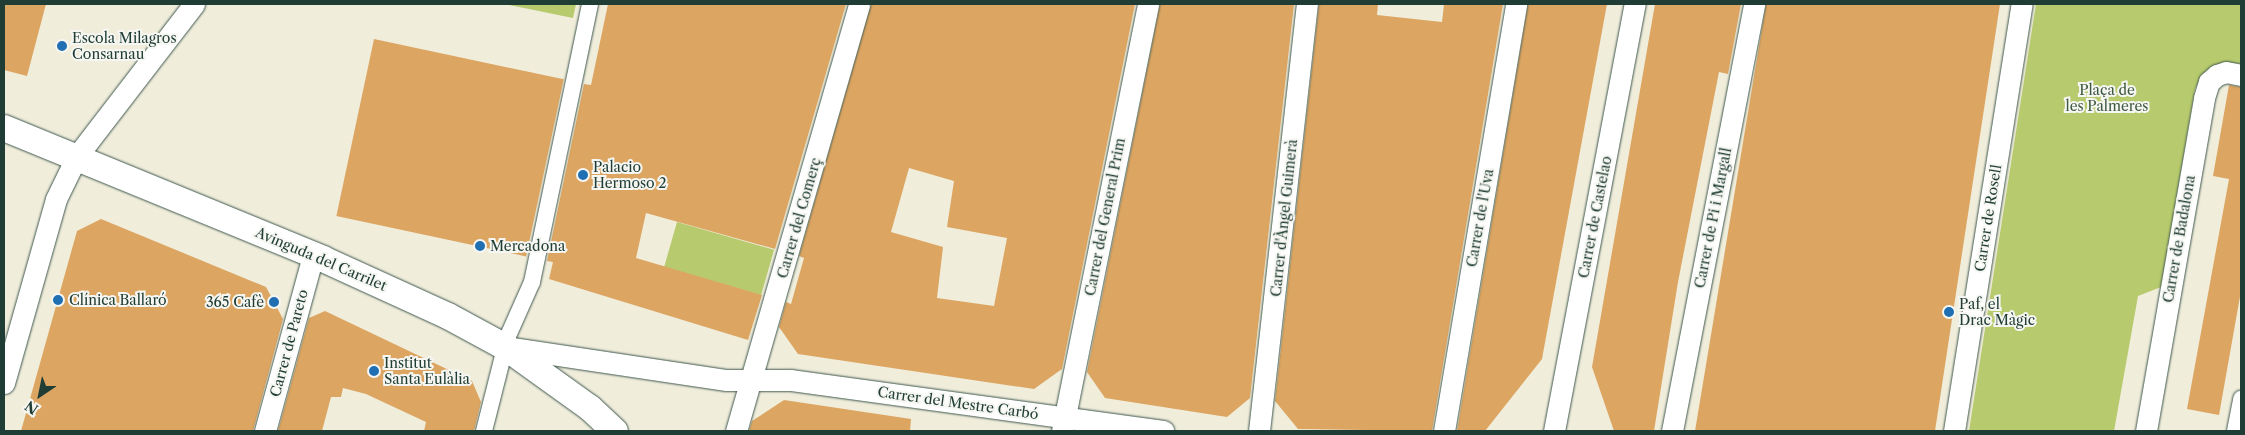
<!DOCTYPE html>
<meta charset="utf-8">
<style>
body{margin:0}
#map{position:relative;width:2245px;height:435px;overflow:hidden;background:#f0eddb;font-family:"Libre Caslon Text",serif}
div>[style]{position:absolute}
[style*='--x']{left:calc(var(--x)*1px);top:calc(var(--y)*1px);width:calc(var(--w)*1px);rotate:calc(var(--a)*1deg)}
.green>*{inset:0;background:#b7ca6d;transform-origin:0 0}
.building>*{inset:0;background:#dca562;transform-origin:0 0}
.roads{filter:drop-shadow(0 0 1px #3e574d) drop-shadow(0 0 1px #3e574d)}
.pedestrian>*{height:16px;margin:-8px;padding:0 8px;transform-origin:8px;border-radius:8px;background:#fff}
.minor>*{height:21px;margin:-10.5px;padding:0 10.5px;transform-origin:10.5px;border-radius:10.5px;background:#fff}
.tertiary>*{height:26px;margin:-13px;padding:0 13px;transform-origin:13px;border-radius:13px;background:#fff}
.dots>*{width:14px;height:14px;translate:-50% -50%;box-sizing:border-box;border:2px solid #f6f6f2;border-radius:50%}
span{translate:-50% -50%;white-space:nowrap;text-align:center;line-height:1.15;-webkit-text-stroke:4px #f6f6f2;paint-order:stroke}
.poi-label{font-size:14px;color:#1f3d34}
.left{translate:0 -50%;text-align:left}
.right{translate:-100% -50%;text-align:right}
.park-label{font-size:14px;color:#3d593f}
.street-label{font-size:14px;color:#1f3d34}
.frame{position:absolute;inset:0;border:5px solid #1f3d34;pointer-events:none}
.north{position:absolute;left:15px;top:370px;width:50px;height:50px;-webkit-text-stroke:4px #f6f6f2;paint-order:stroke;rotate:214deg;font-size:14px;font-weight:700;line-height:20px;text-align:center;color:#1f3d34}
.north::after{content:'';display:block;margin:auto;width:18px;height:22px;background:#1f3d34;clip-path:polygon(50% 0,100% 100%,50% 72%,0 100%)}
</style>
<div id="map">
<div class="green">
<div style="clip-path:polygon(504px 4px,576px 4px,573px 18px)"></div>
<div style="clip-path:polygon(2036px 4px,2241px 4px,2241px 64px,2224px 62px,2198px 83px,2195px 89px,2161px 287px,2138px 296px,2114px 431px,1969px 431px)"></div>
<div style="left:677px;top:222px;width:101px;height:47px;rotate:16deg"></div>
</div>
<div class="building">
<div style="clip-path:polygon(4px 4px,46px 4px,27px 76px,4px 70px)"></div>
<div style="clip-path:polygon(608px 4px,846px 4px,775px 249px,646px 213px,636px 258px,762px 295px,748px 340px,549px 279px,553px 262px,547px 261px,584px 84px,591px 85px)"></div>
<div style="clip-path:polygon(evenodd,871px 4px,1135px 4px,1062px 369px,1034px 389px,798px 354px,779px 327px,786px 302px,791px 304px,804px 258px,799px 256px,871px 4px,909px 168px,954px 181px,947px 227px,1007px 238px,994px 306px,937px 298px,943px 247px,891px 232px,909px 168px)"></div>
<div style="clip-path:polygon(1160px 4px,1294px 4px,1250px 398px,1227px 417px,1105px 398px,1087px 372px)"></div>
<div style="clip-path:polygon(1319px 4px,1378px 4px,1377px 15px,1442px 22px,1444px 4px,1503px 4px,1432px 431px,1298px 429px,1275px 401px)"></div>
<div style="clip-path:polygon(1528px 4px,1607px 4px,1542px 359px,1485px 431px,1457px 431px)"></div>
<div style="clip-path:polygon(1655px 4px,1741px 4px,1728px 74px,1719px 72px,1678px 282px,1654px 431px,1614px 431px,1592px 367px)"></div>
<div style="clip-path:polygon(1766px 4px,2000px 4px,1935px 431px,1695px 431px)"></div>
<div style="left:374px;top:39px;width:194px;height:181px;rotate:12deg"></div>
<div style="clip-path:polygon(2229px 85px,2241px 87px,2241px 291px,2219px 415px,2187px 409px,2229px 179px,2213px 176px)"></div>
<div style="clip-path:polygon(101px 219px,266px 287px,283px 319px,253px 431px,21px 431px,77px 231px)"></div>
<div style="clip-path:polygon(325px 311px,472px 381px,481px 402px,474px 431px,424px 431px,426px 422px,366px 394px,343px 388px,341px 397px,331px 397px,322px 431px,278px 431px,309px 318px)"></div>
<div style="clip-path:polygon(784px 400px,911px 419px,910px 431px,749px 431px,752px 421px)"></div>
</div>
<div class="roads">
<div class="pedestrian">
<div style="--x:484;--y:431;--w:98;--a:-75.8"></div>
<div style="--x:508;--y:336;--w:59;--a:-66"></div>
<div style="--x:532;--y:282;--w:284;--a:-78.2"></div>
<div style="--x:2235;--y:431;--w:33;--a:-79"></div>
</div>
<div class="minor">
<div style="--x:505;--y:347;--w:224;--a:8.5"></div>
<div style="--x:727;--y:380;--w:64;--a:0"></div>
<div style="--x:791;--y:380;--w:376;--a:7.8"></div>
<div style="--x:4;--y:383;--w:191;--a:-74.2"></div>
<div style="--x:56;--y:199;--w:48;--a:-64"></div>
<div style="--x:77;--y:156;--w:192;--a:-52.4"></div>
<div style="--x:265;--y:431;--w:182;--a:-74.7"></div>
<div style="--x:736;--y:431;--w:444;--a:-73.9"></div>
<div style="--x:1062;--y:431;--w:436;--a:-78.6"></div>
<div style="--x:1259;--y:431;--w:430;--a:-83.6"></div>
<div style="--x:1444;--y:431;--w:433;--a:-80.4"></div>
<div style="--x:1554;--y:431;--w:435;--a:-79.3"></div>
<div style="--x:1672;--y:431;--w:435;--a:-79.1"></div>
<div style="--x:1954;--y:431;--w:432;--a:-81"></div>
<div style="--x:2146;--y:431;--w:338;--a:-80.1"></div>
<div style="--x:2204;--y:98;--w:17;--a:-73"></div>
<div style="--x:2209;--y:82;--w:11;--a:-41"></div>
<div style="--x:2217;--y:75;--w:9;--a:-18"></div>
<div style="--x:2226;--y:72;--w:15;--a:11"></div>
</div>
<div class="tertiary">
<div style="--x:4;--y:128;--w:345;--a:22.3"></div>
<div style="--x:323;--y:259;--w:137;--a:24.5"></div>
<div style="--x:448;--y:316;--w:65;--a:28.5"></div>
<div style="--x:505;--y:347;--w:105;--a:35.7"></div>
<div style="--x:590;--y:408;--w:34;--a:43"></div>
</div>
</div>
<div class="dots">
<div style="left:62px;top:46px;background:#1f6fb2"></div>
<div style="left:583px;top:175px;background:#1f6fb2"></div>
<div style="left:480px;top:246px;background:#1f6fb2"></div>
<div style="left:58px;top:300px;background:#1f6fb2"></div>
<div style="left:274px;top:302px;background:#1f6fb2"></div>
<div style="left:1949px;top:312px;background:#1f6fb2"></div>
<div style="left:374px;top:371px;background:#1f6fb2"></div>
</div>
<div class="poi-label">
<span class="left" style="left:72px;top:46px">Escola Milagros<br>Consarnau</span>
<span class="left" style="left:593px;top:175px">Palacio<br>Hermoso 2</span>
<span class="left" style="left:490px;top:246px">Mercadona</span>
<span class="left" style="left:69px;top:300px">Clínica Ballaró</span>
<span class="right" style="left:264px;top:302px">365 Cafè</span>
<span class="left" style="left:1959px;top:312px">Paf, el<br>Drac Màgic</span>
<span class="left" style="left:384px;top:371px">Institut<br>Santa Eulàlia</span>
</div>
<div class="park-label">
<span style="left:2107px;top:98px">Plaça de<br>les Palmeres</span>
</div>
<div class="street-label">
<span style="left:1105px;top:217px;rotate:-79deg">Carrer del General Prim</span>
<span style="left:1595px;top:217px;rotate:-79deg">Carrer de Castelao</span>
<span style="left:799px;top:218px;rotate:-74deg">Carrer del Comerç</span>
<span style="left:1284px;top:218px;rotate:-84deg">Carrer d'Àngel Guimerà</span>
<span style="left:1480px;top:218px;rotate:-80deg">Carrer de l'Uva</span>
<span style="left:1713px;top:218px;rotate:-79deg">Carrer de Pi i Margall</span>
<span style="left:1988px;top:218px;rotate:-81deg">Carrer de Rosell</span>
<span style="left:2179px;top:239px;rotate:-80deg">Carrer de Badalona</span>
<span style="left:321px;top:259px;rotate:23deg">Avinguda del Carrilet</span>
<span style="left:289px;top:343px;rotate:-75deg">Carrer de Pareto</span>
<span style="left:958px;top:403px;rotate:8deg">Carrer del Mestre Carbó</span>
</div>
<div class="frame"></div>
<div class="north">N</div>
</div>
